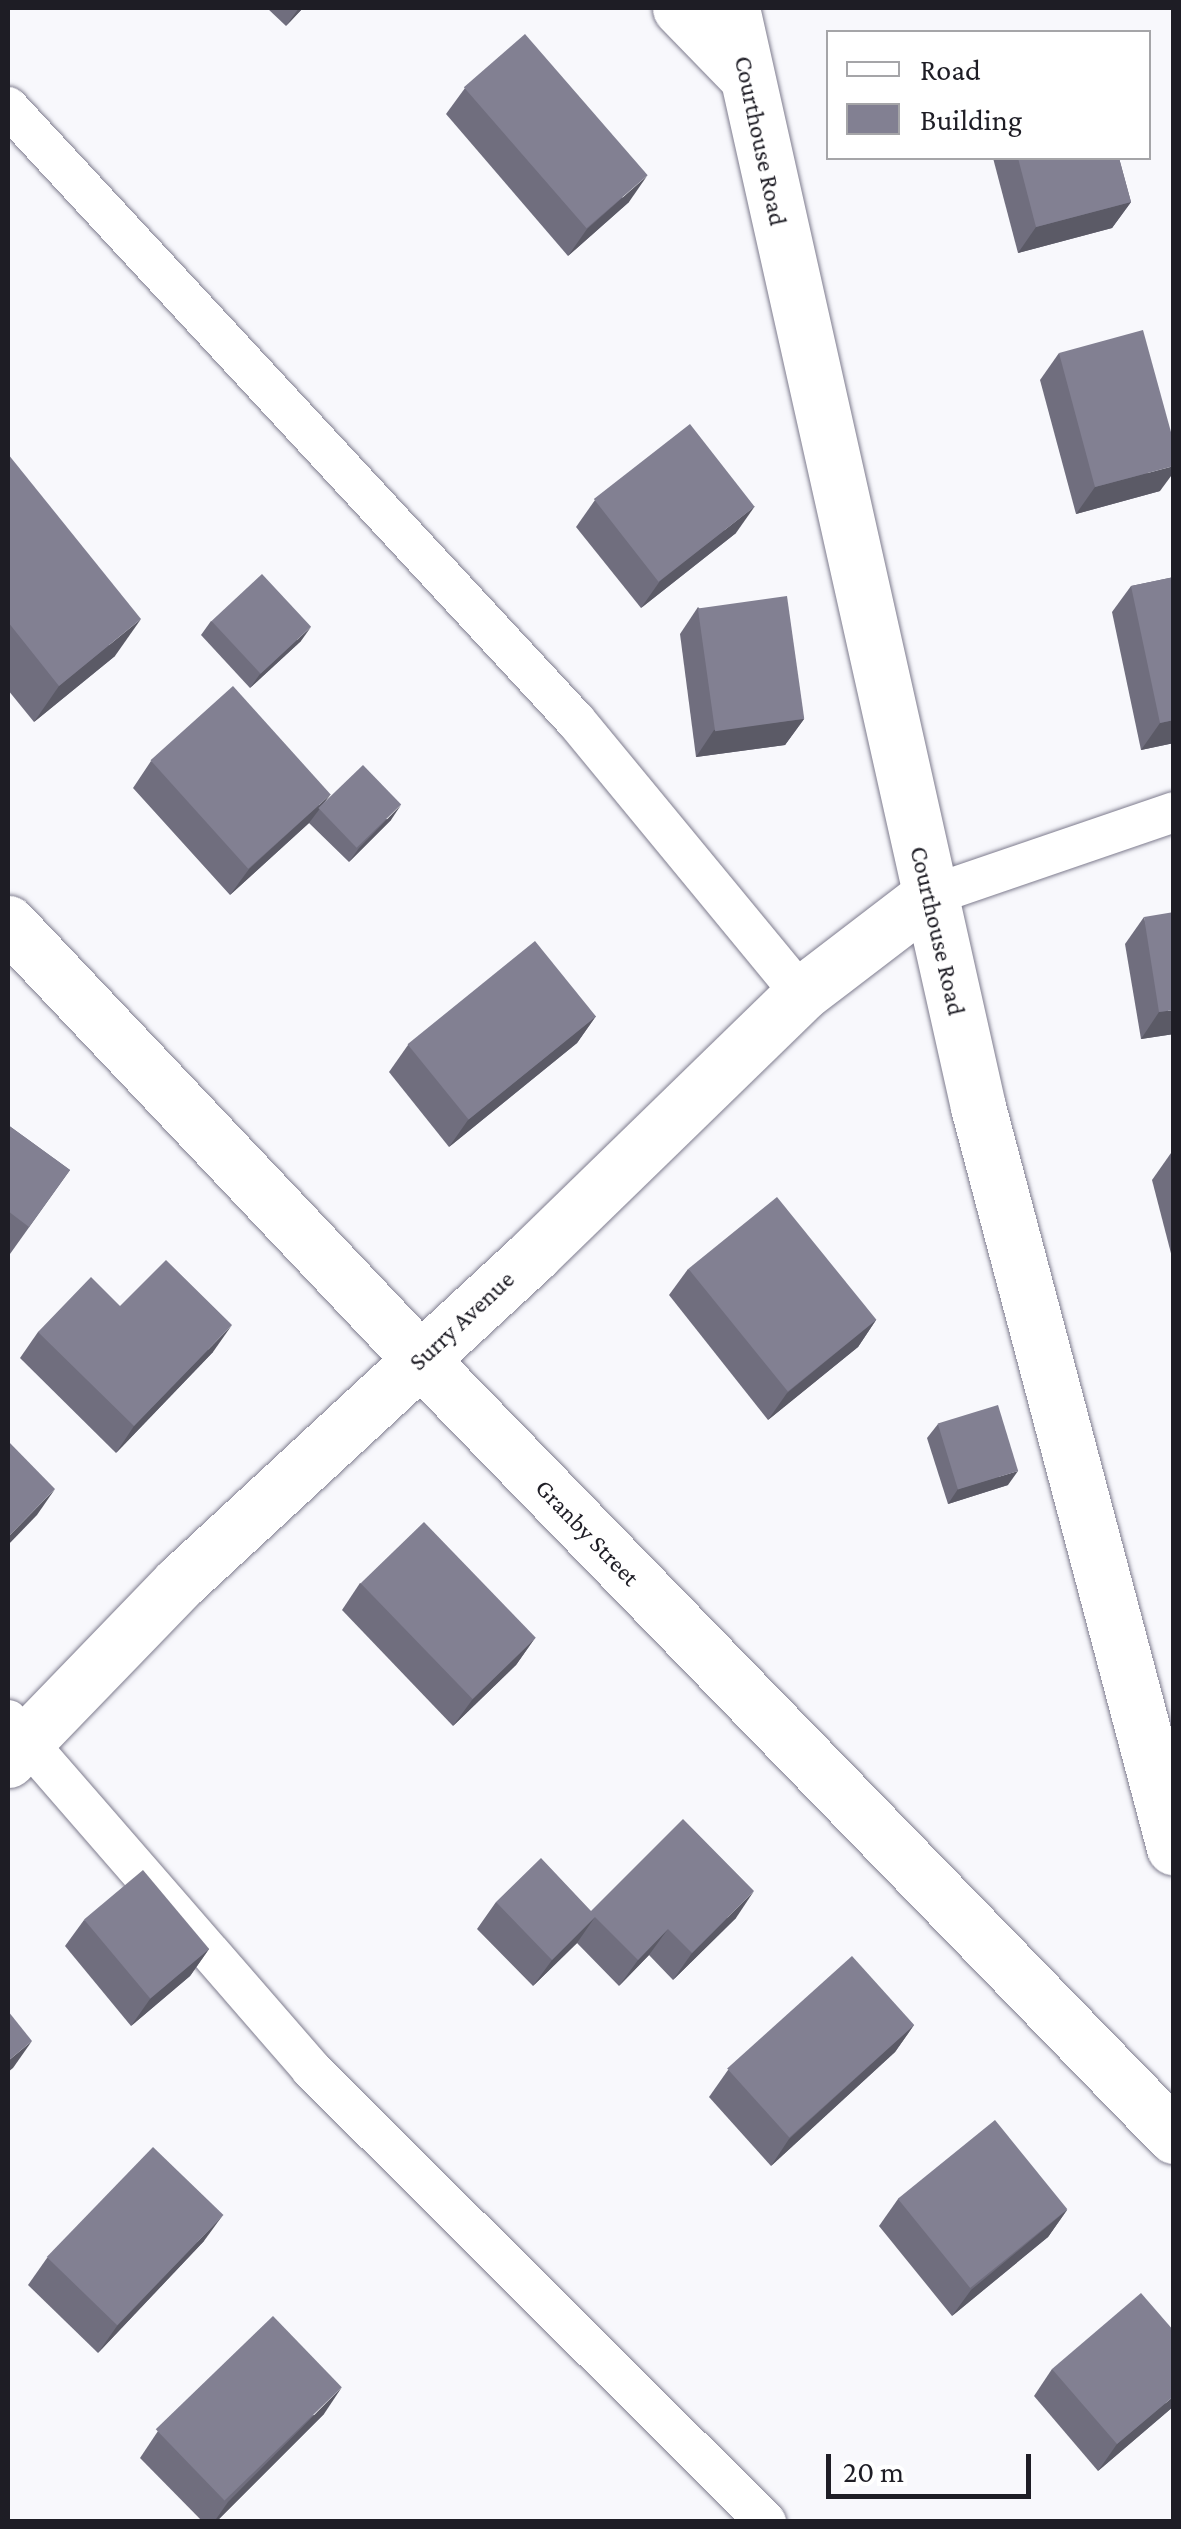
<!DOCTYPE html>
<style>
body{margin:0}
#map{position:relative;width:1181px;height:2529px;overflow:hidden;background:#f8f8fc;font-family:"Crimson Pro",serif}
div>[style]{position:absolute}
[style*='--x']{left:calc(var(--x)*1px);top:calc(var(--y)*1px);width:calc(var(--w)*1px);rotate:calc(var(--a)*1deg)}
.roads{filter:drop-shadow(0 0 2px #7e7c8e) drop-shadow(0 0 2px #7e7c8e)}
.lane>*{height:40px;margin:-20px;padding:0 20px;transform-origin:20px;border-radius:20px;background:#fff}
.street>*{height:55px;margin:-27.5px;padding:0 27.5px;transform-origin:27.5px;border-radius:27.5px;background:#fff}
.secondary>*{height:55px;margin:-27.5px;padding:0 27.5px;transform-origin:27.5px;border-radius:27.5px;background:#fff}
.wall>*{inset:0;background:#706e7e}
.shaded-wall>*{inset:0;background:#5b5a66}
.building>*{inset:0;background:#828092;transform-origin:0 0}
span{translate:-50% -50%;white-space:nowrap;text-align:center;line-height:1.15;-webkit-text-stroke:8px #fff;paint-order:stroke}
.street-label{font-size:25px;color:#1e1d25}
.frame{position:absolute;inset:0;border:10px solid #1e1d25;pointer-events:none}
.legend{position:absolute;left:826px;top:30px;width:325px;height:130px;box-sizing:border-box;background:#fff;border:2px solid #a5a5a8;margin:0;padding:12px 18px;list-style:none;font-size:30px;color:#1e1d25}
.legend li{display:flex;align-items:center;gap:20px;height:50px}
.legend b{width:50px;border:2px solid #a5a5a8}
.scale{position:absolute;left:826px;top:2454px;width:205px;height:45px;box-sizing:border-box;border:5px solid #1e1d25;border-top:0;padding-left:12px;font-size:30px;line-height:35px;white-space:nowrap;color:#1e1d25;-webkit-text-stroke:8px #fff;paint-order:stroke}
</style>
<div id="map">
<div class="roads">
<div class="lane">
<div style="--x:8;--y:107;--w:836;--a:47.23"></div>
<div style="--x:576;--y:721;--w:354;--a:50.5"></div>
<div style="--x:929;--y:896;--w:259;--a:-18.9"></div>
<div style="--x:8;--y:1720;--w:462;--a:49"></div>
<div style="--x:311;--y:2069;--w:642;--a:44.87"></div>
</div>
<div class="street">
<div style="--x:680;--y:8;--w:95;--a:45.9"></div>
<div style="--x:8;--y:923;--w:600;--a:46.62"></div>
<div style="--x:420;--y:1359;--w:1083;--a:45.86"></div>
<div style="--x:8;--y:1760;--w:246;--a:-46"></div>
<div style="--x:179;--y:1583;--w:484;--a:-42.8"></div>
<div style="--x:534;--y:1254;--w:373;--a:-44.2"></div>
<div style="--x:801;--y:994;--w:161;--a:-37.4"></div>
</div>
<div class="secondary">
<div style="--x:732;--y:8;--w:1126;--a:77.38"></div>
<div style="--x:978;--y:1107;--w:766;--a:75.18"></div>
</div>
</div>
<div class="wall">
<div style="clip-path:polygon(267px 8px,303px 8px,286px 26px)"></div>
<div style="clip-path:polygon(465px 88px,629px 202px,568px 256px,446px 114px)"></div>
<div style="clip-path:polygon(993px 158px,1119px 158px,1131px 202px,1112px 228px,1018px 253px)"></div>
<div style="clip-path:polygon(1059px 353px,1160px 491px,1076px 514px,1040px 380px)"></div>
<div style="clip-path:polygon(8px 454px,115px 656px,34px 722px,8px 690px)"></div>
<div style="clip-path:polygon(595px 500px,736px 533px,641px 608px,576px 527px)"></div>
<div style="clip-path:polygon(1174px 577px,1174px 743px,1141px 750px,1112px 612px,1131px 586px)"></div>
<div style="clip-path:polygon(698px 607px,804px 719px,785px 745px,696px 757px,680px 634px)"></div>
<div style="clip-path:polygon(211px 621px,301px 641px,250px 688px,201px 635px)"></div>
<div style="clip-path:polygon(151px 761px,322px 806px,391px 820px,349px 862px,309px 823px,230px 895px,133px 788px)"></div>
<div style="clip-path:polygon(1144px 917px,1174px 1034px,1141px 1039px,1125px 944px)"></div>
<div style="clip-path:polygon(596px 1016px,577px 1043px,449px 1147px,389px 1072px,408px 1045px)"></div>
<div style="clip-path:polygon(8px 1125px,70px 1170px,10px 1254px,8px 1252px)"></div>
<div style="clip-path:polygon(1174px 1152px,1174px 1265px,1152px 1180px,1171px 1153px)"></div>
<div style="clip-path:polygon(688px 1269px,876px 1320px,858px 1347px,768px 1420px,669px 1295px)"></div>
<div style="clip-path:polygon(120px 1306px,213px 1352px,116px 1453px,20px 1358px,38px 1332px)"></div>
<div style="clip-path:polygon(938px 1424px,1008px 1485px,948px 1504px,927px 1438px)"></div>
<div style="clip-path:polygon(360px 1583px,535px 1638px,516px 1665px,453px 1726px,342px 1610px)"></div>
<div style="clip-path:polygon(496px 1902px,591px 1911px,736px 1918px,673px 1980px,649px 1955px,619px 1986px,577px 1943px,533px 1986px,477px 1929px)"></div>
<div style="clip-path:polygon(84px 1920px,209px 1949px,190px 1976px,131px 2026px,65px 1946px)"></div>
<div style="clip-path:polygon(914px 2025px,895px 2052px,771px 2166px,709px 2097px,728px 2070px)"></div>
<div style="clip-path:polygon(898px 2199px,1067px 2210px,1048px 2237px,952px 2316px,879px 2226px)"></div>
<div style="clip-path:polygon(204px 2241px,98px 2353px,28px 2285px,47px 2258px)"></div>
<div style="clip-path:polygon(1052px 2369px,1174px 2406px,1098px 2471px,1034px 2396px)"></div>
<div style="clip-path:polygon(324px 2414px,216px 2522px,203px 2522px,140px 2458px,158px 2431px)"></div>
</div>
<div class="shaded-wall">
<div style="clip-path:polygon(299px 8px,303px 8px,286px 26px)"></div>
<div style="clip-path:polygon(647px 176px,629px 202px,568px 256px,587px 229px)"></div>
<div style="clip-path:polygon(1131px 202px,1112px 228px,1018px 253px,1036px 227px)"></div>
<div style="clip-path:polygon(1174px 466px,1174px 472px,1160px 491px,1076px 514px,1095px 487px)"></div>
<div style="clip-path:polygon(755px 506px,736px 533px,641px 608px,660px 581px)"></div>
<div style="clip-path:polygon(141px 619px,115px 656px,34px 722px,59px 686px)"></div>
<div style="clip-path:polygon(311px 627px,301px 641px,250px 688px,260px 674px)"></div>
<div style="clip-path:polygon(804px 719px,785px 745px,696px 757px,714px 730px)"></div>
<div style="clip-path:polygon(1174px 720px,1174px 743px,1141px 750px,1160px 723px)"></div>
<div style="clip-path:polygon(331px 794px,309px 823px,230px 895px,249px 869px)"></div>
<div style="clip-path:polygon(401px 805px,391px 820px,349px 862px,359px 848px)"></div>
<div style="clip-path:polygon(1174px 1010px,1174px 1034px,1141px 1039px,1159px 1012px)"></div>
<div style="clip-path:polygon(596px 1016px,577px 1043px,449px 1147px,468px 1120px)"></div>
<div style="clip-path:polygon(876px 1320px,858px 1347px,768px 1420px,787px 1393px)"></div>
<div style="clip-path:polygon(232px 1325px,213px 1352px,116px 1453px,134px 1426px)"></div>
<div style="clip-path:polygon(1018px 1471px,1008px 1485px,948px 1504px,958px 1489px)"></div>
<div style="clip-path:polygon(55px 1489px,37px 1515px,8px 1545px,8px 1537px)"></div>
<div style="clip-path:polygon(535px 1638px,516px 1665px,453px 1726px,472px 1700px)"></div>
<div style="clip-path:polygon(754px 1891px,736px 1918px,673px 1980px,692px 1953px)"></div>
<div style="clip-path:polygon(595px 1917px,577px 1943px,533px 1986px,552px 1960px)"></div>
<div style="clip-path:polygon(668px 1929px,649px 1955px,619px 1986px,638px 1960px)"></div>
<div style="clip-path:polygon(209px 1949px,190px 1976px,131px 2026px,150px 1999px)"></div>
<div style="clip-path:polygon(914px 2025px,895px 2052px,771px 2166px,789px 2139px)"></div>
<div style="clip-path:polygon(32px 2041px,13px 2068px,8px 2072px,8px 2061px)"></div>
<div style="clip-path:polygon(1067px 2210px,1048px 2237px,952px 2316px,971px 2290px)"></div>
<div style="clip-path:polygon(223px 2215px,204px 2241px,98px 2353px,117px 2326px)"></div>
<div style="clip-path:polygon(342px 2387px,324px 2414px,216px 2522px,214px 2522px,228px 2502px)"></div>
<div style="clip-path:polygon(1174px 2396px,1174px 2406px,1098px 2471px,1117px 2444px)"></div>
</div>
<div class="building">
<div style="left:525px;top:34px;width:187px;height:81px;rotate:49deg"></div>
<div style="clip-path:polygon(1018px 158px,1119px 158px,1131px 202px,1036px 227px)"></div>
<div style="clip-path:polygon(1143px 330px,1174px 443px,1174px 466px,1095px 487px,1059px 353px)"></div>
<div style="left:690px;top:424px;width:105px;height:122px;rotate:52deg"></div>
<div style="clip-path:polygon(8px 454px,141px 619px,59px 686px,8px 622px)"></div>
<div style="left:262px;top:574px;width:72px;height:69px;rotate:47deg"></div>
<div style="clip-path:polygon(1174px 577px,1174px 720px,1160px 723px,1131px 586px)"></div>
<div style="left:787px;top:596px;width:124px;height:90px;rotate:82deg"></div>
<div style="left:233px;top:686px;width:146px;height:111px;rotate:48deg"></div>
<div style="left:363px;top:765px;width:55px;height:62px;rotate:46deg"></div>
<div style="clip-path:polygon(1174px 912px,1174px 1010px,1159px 1012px,1144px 917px)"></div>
<div style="left:535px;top:941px;width:97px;height:164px;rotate:51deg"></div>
<div style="clip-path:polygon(8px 1125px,70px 1170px,29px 1227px,8px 1211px)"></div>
<div style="left:777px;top:1197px;width:158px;height:114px;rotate:51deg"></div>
<div style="clip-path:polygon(166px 1260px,232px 1325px,134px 1426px,38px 1332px,91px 1277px,120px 1306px)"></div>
<div style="left:998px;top:1405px;width:69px;height:63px;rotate:73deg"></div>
<div style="clip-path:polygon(8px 1441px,55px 1489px,8px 1537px)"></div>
<div style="left:424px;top:1522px;width:161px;height:88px;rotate:46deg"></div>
<div style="clip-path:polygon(683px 1819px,754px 1891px,692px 1953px,668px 1929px,638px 1960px,595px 1917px,552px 1960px,496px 1902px,541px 1858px,591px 1911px)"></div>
<div style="left:143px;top:1870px;width:103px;height:77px;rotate:50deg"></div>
<div style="left:852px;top:1956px;width:93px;height:168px;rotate:48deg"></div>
<div style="clip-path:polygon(8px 2011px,32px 2041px,8px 2061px)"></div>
<div style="left:995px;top:2120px;width:115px;height:125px;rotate:51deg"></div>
<div style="left:153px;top:2147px;width:98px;height:153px;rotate:44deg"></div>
<div style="clip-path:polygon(1141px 2293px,1174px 2331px,1174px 2396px,1117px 2444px,1052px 2369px)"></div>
<div style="left:273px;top:2316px;width:99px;height:163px;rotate:46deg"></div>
</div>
<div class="street-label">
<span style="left:760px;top:141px;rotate:78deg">Courthouse Road</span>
<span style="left:937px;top:931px;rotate:77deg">Courthouse Road</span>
<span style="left:462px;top:1321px;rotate:-43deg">Surry Avenue</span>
<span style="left:587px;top:1533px;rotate:46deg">Granby Street</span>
</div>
<div class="frame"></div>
<ul class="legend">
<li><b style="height:12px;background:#fff"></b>Road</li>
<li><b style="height:28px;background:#828092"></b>Building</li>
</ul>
<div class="scale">20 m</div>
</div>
